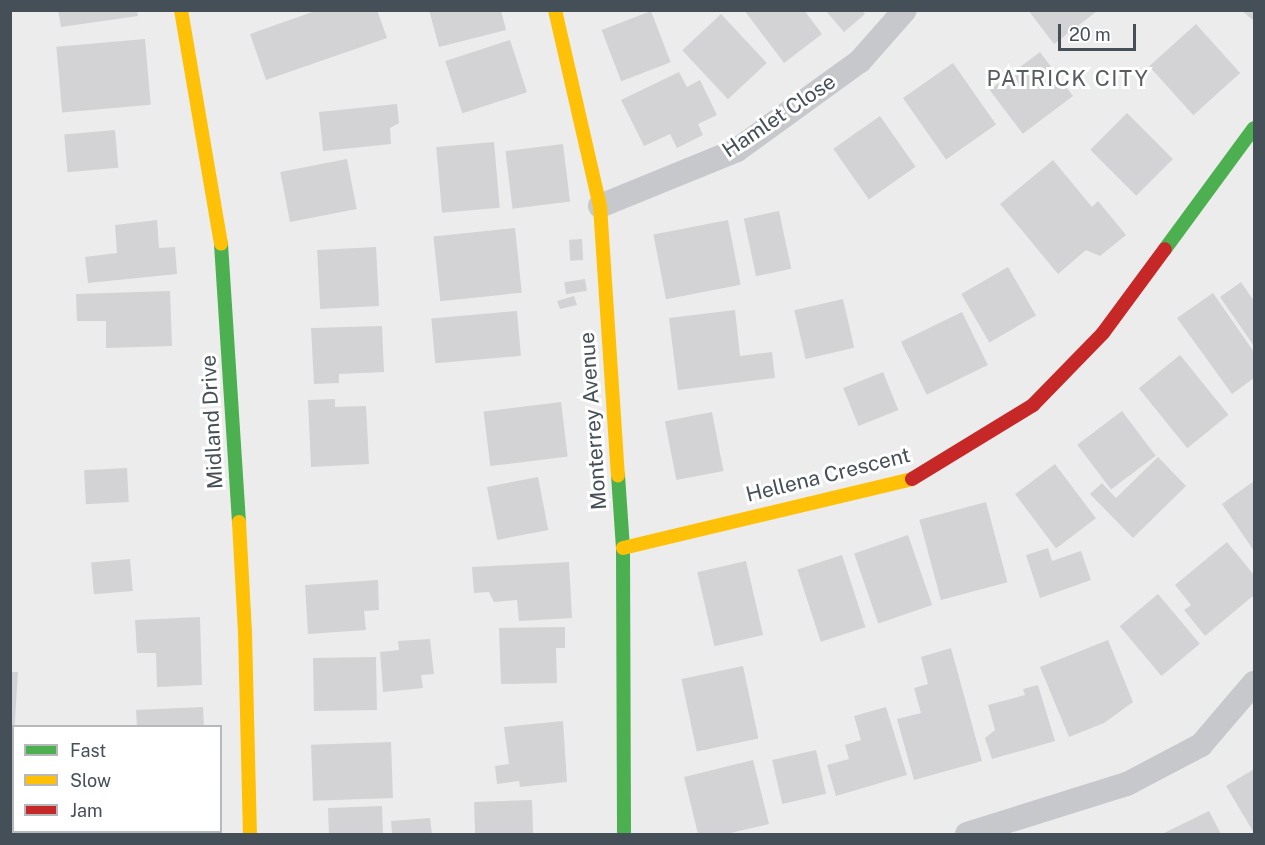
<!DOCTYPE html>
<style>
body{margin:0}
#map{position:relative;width:1265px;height:845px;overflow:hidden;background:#edecec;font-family:"Public Sans",sans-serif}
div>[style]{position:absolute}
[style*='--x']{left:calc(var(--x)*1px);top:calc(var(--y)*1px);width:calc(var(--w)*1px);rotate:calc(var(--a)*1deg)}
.building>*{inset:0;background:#d3d3d5;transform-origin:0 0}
.street>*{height:24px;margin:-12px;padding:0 12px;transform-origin:12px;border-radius:12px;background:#c6c8cb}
.fast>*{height:14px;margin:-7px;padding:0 7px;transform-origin:7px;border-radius:7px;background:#4caf50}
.slow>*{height:14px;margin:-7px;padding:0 7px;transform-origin:7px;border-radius:7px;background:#ffc107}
.jam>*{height:14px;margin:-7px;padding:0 7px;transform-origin:7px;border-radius:7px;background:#c62828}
span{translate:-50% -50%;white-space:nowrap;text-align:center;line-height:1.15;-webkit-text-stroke:6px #fff;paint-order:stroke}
.street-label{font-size:21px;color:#454f57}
.neighbourhood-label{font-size:22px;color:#585c60;letter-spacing:1.5px}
.frame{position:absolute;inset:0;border:12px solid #454f57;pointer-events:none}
.legend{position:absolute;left:12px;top:725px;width:210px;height:108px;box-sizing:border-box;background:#fff;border:2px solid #b5b9bc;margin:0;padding:8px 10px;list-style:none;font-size:18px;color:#454f57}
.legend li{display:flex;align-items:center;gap:12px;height:30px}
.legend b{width:30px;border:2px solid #b5b9bc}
.scale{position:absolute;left:1058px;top:24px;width:78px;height:27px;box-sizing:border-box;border:3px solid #454f57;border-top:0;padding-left:8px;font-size:18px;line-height:21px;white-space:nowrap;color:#454f57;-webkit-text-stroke:4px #fff;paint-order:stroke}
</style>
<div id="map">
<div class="building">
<div style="clip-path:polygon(58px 10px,137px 10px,138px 16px,61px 27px)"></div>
<div style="clip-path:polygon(318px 10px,377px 10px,387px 38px,266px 80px,250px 34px)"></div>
<div style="clip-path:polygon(429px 10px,501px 10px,506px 30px,439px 47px)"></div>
<div style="clip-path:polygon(744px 10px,804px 10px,822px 34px,784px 63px)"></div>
<div style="clip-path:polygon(825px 10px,862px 10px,865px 14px,844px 32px)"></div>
<div style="clip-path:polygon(1028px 10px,1095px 10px,1096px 12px,1054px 44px)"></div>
<div style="clip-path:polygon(1241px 10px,1254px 10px,1254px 21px)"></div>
<div style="left:651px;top:11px;width:55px;height:53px;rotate:69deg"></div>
<div style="left:721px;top:14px;width:67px;height:53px;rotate:47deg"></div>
<div style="left:1196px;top:24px;width:66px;height:63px;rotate:48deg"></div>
<div style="left:145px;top:39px;width:66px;height:89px;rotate:85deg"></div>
<div style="left:510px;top:40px;width:55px;height:68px;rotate:72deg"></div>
<div style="left:1040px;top:52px;width:55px;height:63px;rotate:53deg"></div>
<div style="left:953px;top:63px;width:75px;height:61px;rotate:55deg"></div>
<div style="clip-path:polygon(679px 72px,687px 87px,700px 80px,717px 115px,698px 124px,703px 135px,677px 148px,670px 134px,644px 146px,621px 100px)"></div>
<div style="clip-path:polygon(397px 104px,399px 123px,390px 128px,391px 144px,323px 151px,319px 112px)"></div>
<div style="left:1127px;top:113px;width:65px;height:52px;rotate:45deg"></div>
<div style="left:880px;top:116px;width:62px;height:57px;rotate:55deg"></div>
<div style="left:115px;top:130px;width:38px;height:51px;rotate:85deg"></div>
<div style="left:494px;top:142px;width:66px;height:58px;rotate:85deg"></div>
<div style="left:563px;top:144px;width:58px;height:58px;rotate:83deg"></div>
<div style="left:347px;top:159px;width:51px;height:68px;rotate:79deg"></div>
<div style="clip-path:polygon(1053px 160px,1092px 207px,1098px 201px,1126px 235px,1100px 256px,1086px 250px,1058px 274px,1000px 204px)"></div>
<div style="left:779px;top:211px;width:59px;height:36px;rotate:78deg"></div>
<div style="clip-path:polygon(157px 220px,159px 248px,175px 247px,177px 274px,88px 283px,85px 257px,117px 253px,115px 225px)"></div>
<div style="left:728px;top:220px;width:66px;height:76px;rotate:79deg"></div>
<div style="left:515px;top:228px;width:65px;height:82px;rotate:84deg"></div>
<div style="left:582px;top:239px;width:21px;height:13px;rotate:87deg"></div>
<div style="left:376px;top:247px;width:59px;height:59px;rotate:87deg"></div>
<div style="left:1008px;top:267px;width:56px;height:54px;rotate:60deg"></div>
<div style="left:585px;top:279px;width:12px;height:21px;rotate:81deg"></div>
<div style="clip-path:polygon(1241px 282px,1254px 301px,1254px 346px,1220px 297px)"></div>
<div style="clip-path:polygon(170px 291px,172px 346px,106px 348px,106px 321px,77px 321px,76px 294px)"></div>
<div style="clip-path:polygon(1213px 293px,1254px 352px,1254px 378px,1232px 394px,1177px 318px)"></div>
<div style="clip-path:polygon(574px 296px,577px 305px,560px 309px,557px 301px)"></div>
<div style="left:843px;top:299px;width:50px;height:50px;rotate:77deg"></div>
<div style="clip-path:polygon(735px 310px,740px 356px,772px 352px,775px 378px,678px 390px,669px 318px)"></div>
<div style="left:517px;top:311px;width:45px;height:86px;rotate:85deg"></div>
<div style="left:962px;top:312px;width:59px;height:68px;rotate:64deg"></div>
<div style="clip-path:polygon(382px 326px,384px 372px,339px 374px,339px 383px,314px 384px,311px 328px)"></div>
<div style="left:1180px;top:355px;width:77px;height:53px;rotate:51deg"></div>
<div style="left:883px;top:372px;width:41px;height:43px;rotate:68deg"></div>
<div style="clip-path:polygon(335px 399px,335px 407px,366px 406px,369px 464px,311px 467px,308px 400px)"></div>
<div style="left:561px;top:402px;width:55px;height:78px;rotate:83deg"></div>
<div style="left:1122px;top:411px;width:56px;height:56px;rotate:53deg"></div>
<div style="left:712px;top:412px;width:60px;height:48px;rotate:79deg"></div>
<div style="clip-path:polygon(1158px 457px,1186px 486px,1133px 538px,1090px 494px,1102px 483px,1116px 498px)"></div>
<div style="left:1055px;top:464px;width:68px;height:50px;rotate:53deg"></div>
<div style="left:127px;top:468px;width:34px;height:43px;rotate:87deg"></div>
<div style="left:538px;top:477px;width:54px;height:52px;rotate:79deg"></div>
<div style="clip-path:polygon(1254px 481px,1254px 551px,1222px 504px)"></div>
<div style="left:986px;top:502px;width:83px;height:69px;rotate:75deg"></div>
<div style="left:908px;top:535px;width:74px;height:57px;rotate:71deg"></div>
<div style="clip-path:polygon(1227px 542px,1254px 575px,1254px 595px,1205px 636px,1184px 610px,1191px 605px,1175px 585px)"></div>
<div style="clip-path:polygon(1048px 548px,1052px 561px,1081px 551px,1091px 580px,1040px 598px,1026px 555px)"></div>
<div style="left:842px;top:555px;width:76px;height:47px;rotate:72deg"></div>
<div style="left:130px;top:559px;width:32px;height:39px;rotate:85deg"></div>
<div style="left:746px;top:561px;width:76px;height:50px;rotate:77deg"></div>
<div style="clip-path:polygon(569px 562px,572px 618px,519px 621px,517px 600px,494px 602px,489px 592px,474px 593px,472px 567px)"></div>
<div style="clip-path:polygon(378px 580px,379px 610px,364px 611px,366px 630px,308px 634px,305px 585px)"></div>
<div style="left:1158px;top:594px;width:65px;height:50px;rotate:50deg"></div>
<div style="clip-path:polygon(200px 617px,202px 685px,157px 687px,156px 653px,137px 653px,135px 620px)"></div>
<div style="clip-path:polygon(565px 627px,565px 648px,556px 648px,557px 683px,501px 684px,499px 628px)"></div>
<div style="clip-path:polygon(430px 639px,434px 674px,421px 675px,423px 688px,383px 692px,380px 652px,399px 650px,398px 641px)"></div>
<div style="clip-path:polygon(1108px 640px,1133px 702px,1104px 723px,1069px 737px,1040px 667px)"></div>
<div style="clip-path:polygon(951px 648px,982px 761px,914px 780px,897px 719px,921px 713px,914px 688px,928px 684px,921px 657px)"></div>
<div style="left:376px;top:657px;width:53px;height:63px;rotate:89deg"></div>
<div style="left:743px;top:666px;width:74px;height:63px;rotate:78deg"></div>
<div style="clip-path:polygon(10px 672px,18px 672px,14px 736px,10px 736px)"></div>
<div style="clip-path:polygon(1038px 685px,1055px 741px,992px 759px,985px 738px,995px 730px,988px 705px,1025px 695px,1023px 689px)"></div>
<div style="clip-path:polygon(203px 707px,204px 726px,137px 726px,136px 710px)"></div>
<div style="clip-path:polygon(886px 707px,907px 775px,836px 796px,827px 765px,849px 759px,845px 745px,861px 740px,854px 716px)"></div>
<div style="clip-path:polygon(563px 721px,567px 782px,520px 787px,519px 781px,497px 784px,495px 766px,509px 764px,504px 727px)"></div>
<div style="left:391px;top:742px;width:56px;height:80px;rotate:88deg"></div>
<div style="left:816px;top:750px;width:45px;height:45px;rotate:77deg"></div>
<div style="clip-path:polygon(753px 760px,769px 824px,726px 834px,698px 834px,684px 777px)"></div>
<div style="clip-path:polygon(1254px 769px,1254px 833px,1226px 786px)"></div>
<div style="left:532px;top:800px;width:34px;height:58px;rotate:88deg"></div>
<div style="left:382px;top:806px;width:28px;height:54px;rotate:88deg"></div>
<div style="clip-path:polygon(1209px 811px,1221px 834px,1162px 834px)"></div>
<div style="clip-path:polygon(430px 818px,432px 834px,392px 834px,391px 821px)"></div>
<div style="clip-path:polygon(140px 832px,180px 832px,180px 833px,140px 834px)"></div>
</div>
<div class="street">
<div style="--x:600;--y:206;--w:148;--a:-22.2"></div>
<div style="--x:737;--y:150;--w:152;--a:-35.9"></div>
<div style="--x:860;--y:61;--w:68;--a:-48.6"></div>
<div style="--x:967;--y:834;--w:168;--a:-17.4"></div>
<div style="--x:1127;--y:784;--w:84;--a:-27.8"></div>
<div style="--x:1201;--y:745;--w:82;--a:-49.5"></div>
</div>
<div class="fast">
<div style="--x:221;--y:244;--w:279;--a:86.3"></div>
<div style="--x:1165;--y:249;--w:150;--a:-53.7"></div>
<div style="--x:618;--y:475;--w:73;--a:86.1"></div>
<div style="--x:623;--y:548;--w:286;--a:89.8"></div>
</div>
<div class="slow">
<div style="--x:181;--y:10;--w:237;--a:80.3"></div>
<div style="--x:555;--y:10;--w:201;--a:77.1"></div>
<div style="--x:600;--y:206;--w:270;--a:86.2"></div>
<div style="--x:239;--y:522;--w:110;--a:86.9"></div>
<div style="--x:245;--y:632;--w:202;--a:88.6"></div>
<div style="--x:623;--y:548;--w:297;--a:-13.4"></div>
</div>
<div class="jam">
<div style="--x:912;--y:479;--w:142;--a:-31.4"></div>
<div style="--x:1033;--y:405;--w:100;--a:-45.8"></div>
<div style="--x:1103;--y:333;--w:104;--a:-53.6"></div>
</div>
<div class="street-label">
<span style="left:779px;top:116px;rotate:-34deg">Hamlet Close</span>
<span style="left:593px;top:421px;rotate:-94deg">Monterrey Avenue</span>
<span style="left:212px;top:422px;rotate:-93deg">Midland Drive</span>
<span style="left:828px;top:475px;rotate:-14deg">Hellena Crescent</span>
</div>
<div class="neighbourhood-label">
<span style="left:1068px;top:79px">PATRICK CITY</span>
</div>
<div class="frame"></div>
<ul class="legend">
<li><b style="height:8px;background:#4caf50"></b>Fast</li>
<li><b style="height:8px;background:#ffc107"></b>Slow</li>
<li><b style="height:8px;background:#c62828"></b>Jam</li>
</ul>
<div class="scale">20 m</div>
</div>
